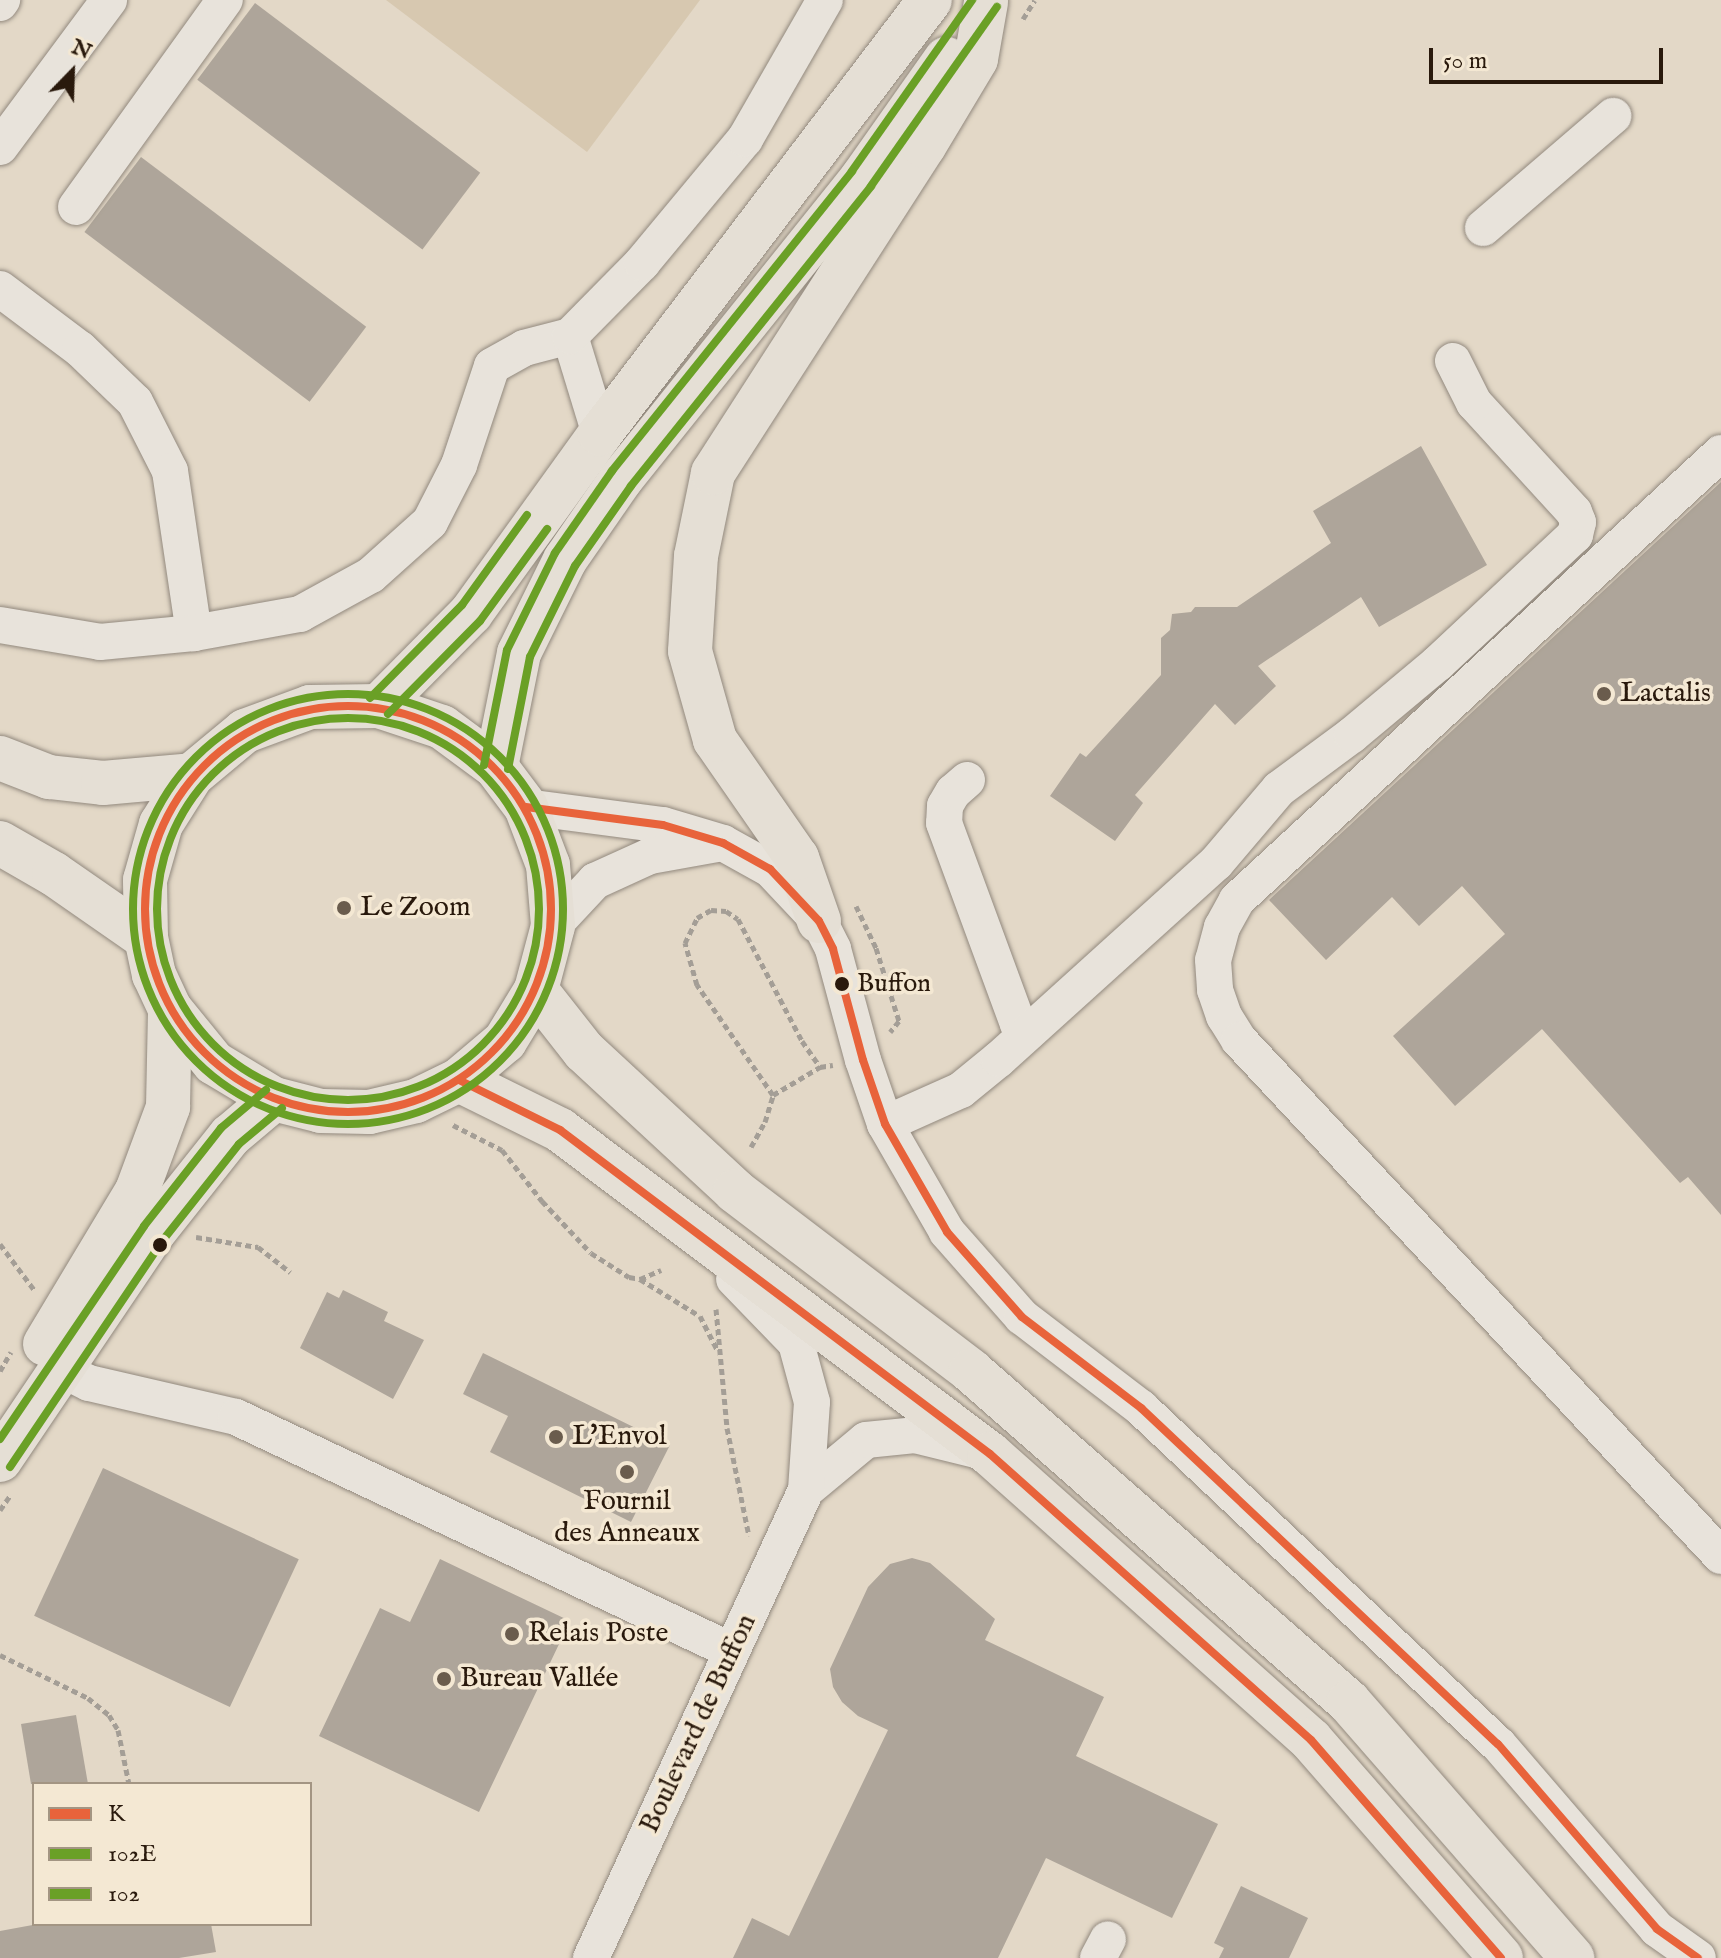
<!DOCTYPE html>
<meta charset="utf-8">
<style>
body{margin:0}
#map{position:relative;width:1721px;height:1958px;overflow:hidden;background:#e3d8c7;font-family:"IM FELL English",serif}
div>[style]{position:absolute}
[style*='--x']{left:calc(var(--x)*1px);top:calc(var(--y)*1px);width:calc(var(--w)*1px);rotate:calc(var(--a)*1deg)}
.green>*{inset:0;background:#d7c8b0}
.building>*{inset:0;background:#aea59a;transform-origin:0 0}
.path>*{height:5px;margin-top:-2.5px;transform-origin:0;background:repeating-linear-gradient(90deg,#a49e96 0 6px,transparent 0 10px)}
.roads{filter:drop-shadow(0 0 2px #92897e) drop-shadow(0 0 2px #92897e)}
.minor>*{height:36px;margin:-18px;padding:0 18px;transform-origin:18px;border-radius:18px;background:#e8e3db}
.major>*{height:44px;margin:-22px;padding:0 22px;transform-origin:22px;border-radius:22px;background:#e5dfd5}
.bus-1>*{height:8px;margin:-4px;padding:0 4px;transform-origin:4px;border-radius:4px;background:#e8633b}
.bus-1>.ring{margin:-4px;padding:0;box-sizing:content-box;background:none;border:8px solid #e8633b;border-radius:50%}
.bus-2>*{height:8px;margin:-4px;padding:0 4px;transform-origin:4px;border-radius:4px;background:#6aa026}
.bus-2>.ring{margin:-4px;padding:0;box-sizing:content-box;background:none;border:8px solid #6aa026;border-radius:50%}
.bus-3>*{height:8px;margin:-4px;padding:0 4px;transform-origin:4px;border-radius:4px;background:#6aa026}
.bus-3>.ring{margin:-4px;padding:0;box-sizing:content-box;background:none;border:8px solid #6aa026;border-radius:50%}
.dots>*{width:22px;height:22px;translate:-50% -50%;box-sizing:border-box;border:4px solid #f4e8d3;border-radius:50%}
span{translate:-50% -50%;white-space:nowrap;text-align:center;line-height:1.15;-webkit-text-stroke:7px #f4e8d3;paint-order:stroke}
.bus-label{font-size:26px;color:#29190c}
.left{translate:0 -50%;text-align:left}
.poi-label{font-size:28px;color:#29190c}
.street-label{font-size:28px;color:#29190c}
.legend{position:absolute;left:32px;top:1782px;width:280px;height:144px;box-sizing:border-box;background:#f4e8d3;border:2px solid #a39583;margin:0;padding:10px 14px;list-style:none;font-size:24px;color:#29190c}
.legend li{display:flex;align-items:center;gap:16px;height:40px}
.legend b{width:40px;border:2px solid #a39583}
.north{position:absolute;left:32px;top:32px;width:80px;height:80px;-webkit-text-stroke:6px #f4e8d3;paint-order:stroke;rotate:23deg;font-size:22px;font-weight:700;line-height:32px;text-align:center;color:#29190c}
.north::after{content:'';display:block;margin:auto;width:28px;height:36px;background:#29190c;clip-path:polygon(50% 0,100% 100%,50% 72%,0 100%)}
.scale{position:absolute;left:1429px;top:48px;width:234px;height:36px;box-sizing:border-box;border:4px solid #29190c;border-top:0;padding-left:10px;font-size:24px;line-height:28px;white-space:nowrap;color:#29190c;-webkit-text-stroke:6px #f4e8d3;paint-order:stroke}
</style>
<div id="map">
<div class="green">
<div style="clip-path:polygon(386px 0,700px 0,587px 152px)"></div>
</div>
<div class="building">
<div style="left:255px;top:3px;width:282px;height:96px;rotate:37deg"></div>
<div style="left:141px;top:157px;width:282px;height:94px;rotate:37deg"></div>
<div style="clip-path:polygon(1421px 446px,1487px 565px,1379px 627px,1361px 597px,1258px 666px,1276px 686px,1235px 725px,1215px 704px,1135px 795px,1143px 803px,1115px 841px,1050px 796px,1080px 753px,1086px 757px,1161px 675px,1161px 638px,1170px 630px,1172px 614px,1191px 612px,1195px 607px,1237px 607px,1331px 543px,1313px 511px)"></div>
<div style="clip-path:polygon(1721px 482px,1721px 1215px,1688px 1177px,1680px 1183px,1542px 1029px,1455px 1106px,1393px 1036px,1505px 934px,1462px 886px,1419px 926px,1392px 897px,1326px 960px,1269px 900px)"></div>
<div style="clip-path:polygon(343px 1290px,388px 1312px,384px 1321px,424px 1340px,393px 1399px,300px 1348px,327px 1292px,339px 1298px)"></div>
<div style="clip-path:polygon(483px 1353px,670px 1445px,631px 1522px,490px 1452px,508px 1416px,463px 1394px)"></div>
<div style="left:103px;top:1468px;width:216px;height:163px;rotate:25deg"></div>
<div style="clip-path:polygon(912px 1558px,930px 1563px,995px 1619px,985px 1640px,1104px 1697px,1076px 1756px,1218px 1824px,1172px 1918px,1046px 1858px,998px 1958px,733px 1958px,752px 1918px,789px 1936px,888px 1730px,858px 1716px,842px 1702px,833px 1687px,830px 1669px,868px 1587px,890px 1564px)"></div>
<div style="clip-path:polygon(440px 1559px,570px 1621px,479px 1812px,319px 1736px,380px 1608px,410px 1622px)"></div>
<div style="clip-path:polygon(76px 1715px,88px 1784px,31px 1784px,21px 1724px)"></div>
<div style="clip-path:polygon(1241px 1886px,1308px 1918px,1289px 1958px,1219px 1958px,1224px 1948px,1214px 1943px)"></div>
<div style="clip-path:polygon(38px 1924px,211px 1924px,216px 1952px,179px 1958px,0 1958px,0 1931px)"></div>
</div>
<div class="path">
<div style="--x:1023;--y:19;--w:22;--a:-58"></div>
<div style="--x:856;--y:906;--w:47;--a:64.5"></div>
<div style="--x:876;--y:948;--w:77;--a:72.5"></div>
<div style="--x:899;--y:1021;--w:14;--a:129"></div>
<div style="--x:773;--y:1095;--w:55;--a:-30.8"></div>
<div style="--x:453;--y:1125;--w:55;--a:27"></div>
<div style="--x:502;--y:1150;--w:65;--a:51.9"></div>
<div style="--x:542;--y:1201;--w:71;--a:46.7"></div>
<div style="--x:591;--y:1253;--w:45;--a:32.3"></div>
<div style="--x:629;--y:1277;--w:11;--a:10"></div>
<div style="--x:640;--y:1279;--w:23;--a:-23"></div>
<div style="--x:751;--y:1147;--w:29;--a:-61"></div>
<div style="--x:765;--y:1122;--w:28;--a:-73"></div>
<div style="--x:773;--y:1095;--w:134;--a:-124.6"></div>
<div style="--x:697;--y:985;--w:44;--a:-105.9"></div>
<div style="--x:685;--y:943;--w:28;--a:-64"></div>
<div style="--x:697;--y:918;--w:16;--a:-30"></div>
<div style="--x:711;--y:910;--w:15;--a:4"></div>
<div style="--x:726;--y:911;--w:14;--a:34"></div>
<div style="--x:738;--y:919;--w:138;--a:62.3"></div>
<div style="--x:802;--y:1041;--w:32;--a:55"></div>
<div style="--x:820;--y:1067;--w:13;--a:-9"></div>
<div style="--x:196;--y:1237;--w:63;--a:9.2"></div>
<div style="--x:258;--y:1247;--w:41;--a:38"></div>
<div style="--x:0;--y:1244;--w:59;--a:53.3"></div>
<div style="--x:640;--y:1279;--w:70;--a:31.7"></div>
<div style="--x:700;--y:1316;--w:39;--a:63"></div>
<div style="--x:716;--y:1309;--w:120;--a:84.7"></div>
<div style="--x:727;--y:1428;--w:110;--a:78.5"></div>
<div style="--x:0;--y:1371;--w:22;--a:-60"></div>
<div style="--x:0;--y:1510;--w:19;--a:-55"></div>
<div style="--x:0;--y:1655;--w:98;--a:26"></div>
<div style="--x:88;--y:1698;--w:27;--a:39"></div>
<div style="--x:109;--y:1715;--w:17;--a:59"></div>
<div style="--x:118;--y:1730;--w:55;--a:78.5"></div>
</div>
<div class="roads">
<div class="minor">
<div style="--x:0;--y:3;--w:4;--a:-56"></div>
<div style="--x:0;--y:147;--w:183;--a:-53.4"></div>
<div style="--x:76;--y:207;--w:255;--a:-54.3"></div>
<div style="--x:1483;--y:228;--w:172;--a:-40.7"></div>
<div style="--x:0;--y:289;--w:100;--a:36.9"></div>
<div style="--x:80;--y:349;--w:76;--a:43.9"></div>
<div style="--x:135;--y:402;--w:77;--a:63.1"></div>
<div style="--x:170;--y:471;--w:164;--a:81.6"></div>
<div style="--x:570;--y:336;--w:102;--a:73"></div>
<div style="--x:1721;--y:453;--w:659;--a:137.28"></div>
<div style="--x:1237;--y:900;--w:31;--a:119"></div>
<div style="--x:1222;--y:927;--w:34;--a:105"></div>
<div style="--x:1213;--y:960;--w:30;--a:86"></div>
<div style="--x:1215;--y:990;--w:28;--a:71"></div>
<div style="--x:1224;--y:1016;--w:28;--a:58"></div>
<div style="--x:1239;--y:1040;--w:706;--a:46.95"></div>
<div style="--x:0;--y:625;--w:101;--a:9.6"></div>
<div style="--x:100;--y:642;--w:94;--a:-5.5"></div>
<div style="--x:194;--y:633;--w:108;--a:-10.2"></div>
<div style="--x:300;--y:614;--w:81;--a:-28.8"></div>
<div style="--x:371;--y:575;--w:79;--a:-41.9"></div>
<div style="--x:430;--y:522;--w:64;--a:-63"></div>
<div style="--x:459;--y:465;--w:104;--a:-71.6"></div>
<div style="--x:492;--y:366;--w:37;--a:-29"></div>
<div style="--x:524;--y:348;--w:48;--a:-14.6"></div>
<div style="--x:570;--y:336;--w:103;--a:-45.4"></div>
<div style="--x:642;--y:263;--w:161;--a:-50.3"></div>
<div style="--x:745;--y:139;--w:160;--a:-60.1"></div>
<div style="--x:967;--y:780;--w:18;--a:139"></div>
<div style="--x:953;--y:792;--w:16;--a:120"></div>
<div style="--x:945;--y:806;--w:17;--a:93"></div>
<div style="--x:944;--y:823;--w:214;--a:69.8"></div>
<div style="--x:1018;--y:1024;--w:13;--a:42"></div>
<div style="--x:526;--y:807;--w:138;--a:7.5"></div>
<div style="--x:663;--y:825;--w:63;--a:16.7"></div>
<div style="--x:723;--y:843;--w:54;--a:29"></div>
<div style="--x:770;--y:869;--w:71;--a:46.7"></div>
<div style="--x:819;--y:921;--w:31;--a:63"></div>
<div style="--x:833;--y:949;--w:115;--a:74.9"></div>
<div style="--x:863;--y:1060;--w:68;--a:71"></div>
<div style="--x:885;--y:1124;--w:125;--a:60.1"></div>
<div style="--x:947;--y:1232;--w:113;--a:48.6"></div>
<div style="--x:1022;--y:1317;--w:150;--a:37.4"></div>
<div style="--x:1141;--y:1408;--w:490;--a:43.3"></div>
<div style="--x:1498;--y:1744;--w:244;--a:49.3"></div>
<div style="--x:1657;--y:1929;--w:50;--a:35.3"></div>
<div style="--x:553;--y:926;--w:62;--a:-47"></div>
<div style="--x:595;--y:881;--w:60;--a:-24.4"></div>
<div style="--x:650;--y:856;--w:68;--a:-10.2"></div>
<div style="--x:885;--y:1124;--w:83;--a:-24.1"></div>
<div style="--x:961;--y:1090;--w:49;--a:-39.2"></div>
<div style="--x:999;--y:1059;--w:292;--a:-42.1"></div>
<div style="--x:1216;--y:863;--w:97;--a:-49.6"></div>
<div style="--x:1279;--y:789;--w:91;--a:-36.5"></div>
<div style="--x:1352;--y:735;--w:111;--a:-39.9"></div>
<div style="--x:1437;--y:664;--w:189;--a:-43.1"></div>
<div style="--x:1575;--y:535;--w:13;--a:-77"></div>
<div style="--x:1578;--y:522;--w:11;--a:-112"></div>
<div style="--x:1574;--y:512;--w:148;--a:-132.5"></div>
<div style="--x:1474;--y:403;--w:47;--a:-116.6"></div>
<div style="--x:61;--y:1369;--w:31;--a:27"></div>
<div style="--x:89;--y:1383;--w:151;--a:13"></div>
<div style="--x:236;--y:1417;--w:548;--a:25.26"></div>
<div style="--x:806;--y:1490;--w:78;--a:-39.8"></div>
<div style="--x:866;--y:1440;--w:49;--a:-5.8"></div>
<div style="--x:915;--y:1435;--w:67;--a:13.8"></div>
<div style="--x:591;--y:1958;--w:515;--a:-65.33"></div>
<div style="--x:806;--y:1490;--w:88;--a:-86.1"></div>
<div style="--x:812;--y:1402;--w:61;--a:-105.2"></div>
<div style="--x:796;--y:1343;--w:89;--a:-134.1"></div>
<div style="--x:1098;--y:1958;--w:21;--a:-62"></div>
</div>
<div class="major">
<div style="--x:379;--y:706;--w:66;--a:18.4"></div>
<div style="--x:442;--y:727;--w:67;--a:36.5"></div>
<div style="--x:496;--y:767;--w:50;--a:53.1"></div>
<div style="--x:526;--y:807;--w:62;--a:69.2"></div>
<div style="--x:548;--y:865;--w:61;--a:85.3"></div>
<div style="--x:553;--y:926;--w:66;--a:104.9"></div>
<div style="--x:536;--y:990;--w:60;--a:121.3"></div>
<div style="--x:505;--y:1041;--w:60;--a:139.7"></div>
<div style="--x:459;--y:1080;--w:48;--a:154"></div>
<div style="--x:416;--y:1101;--w:48;--a:166.8"></div>
<div style="--x:369;--y:1112;--w:48;--a:-178.8"></div>
<div style="--x:321;--y:1111;--w:49;--a:-165.7"></div>
<div style="--x:274;--y:1099;--w:70;--a:-149"></div>
<div style="--x:214;--y:1063;--w:70;--a:-129.2"></div>
<div style="--x:170;--y:1009;--w:38;--a:-115"></div>
<div style="--x:154;--y:975;--w:38;--a:-102"></div>
<div style="--x:146;--y:938;--w:58;--a:-91"></div>
<div style="--x:145;--y:880;--w:58;--a:-74.1"></div>
<div style="--x:161;--y:824;--w:58;--a:-57.7"></div>
<div style="--x:192;--y:775;--w:69;--a:-39.7"></div>
<div style="--x:245;--y:731;--w:69;--a:-20.3"></div>
<div style="--x:310;--y:707;--w:69;--a:-0.8"></div>
<div style="--x:379;--y:706;--w:131;--a:-45.3"></div>
<div style="--x:471;--y:613;--w:221;--a:-54.2"></div>
<div style="--x:600;--y:434;--w:545;--a:-52.75"></div>
<div style="--x:0;--y:758;--w:53;--a:21.2"></div>
<div style="--x:49;--y:777;--w:54;--a:6.3"></div>
<div style="--x:103;--y:783;--w:89;--a:-5.1"></div>
<div style="--x:496;--y:767;--w:116;--a:-78.6"></div>
<div style="--x:519;--y:653;--w:104;--a:-63.7"></div>
<div style="--x:565;--y:560;--w:98;--a:-55.3"></div>
<div style="--x:621;--y:479;--w:386;--a:-51.3"></div>
<div style="--x:862;--y:178;--w:146;--a:-54.8"></div>
<div style="--x:0;--y:843;--w:62;--a:29.9"></div>
<div style="--x:54;--y:874;--w:112;--a:34.8"></div>
<div style="--x:819;--y:921;--w:67;--a:-109.2"></div>
<div style="--x:797;--y:858;--w:144;--a:-124.8"></div>
<div style="--x:715;--y:740;--w:92;--a:-105.7"></div>
<div style="--x:690;--y:651;--w:95;--a:-86.4"></div>
<div style="--x:696;--y:556;--w:85;--a:-78.4"></div>
<div style="--x:713;--y:473;--w:389;--a:-57.2"></div>
<div style="--x:924;--y:146;--w:101;--a:-59.1"></div>
<div style="--x:976;--y:59;--w:58;--a:-80"></div>
<div style="--x:536;--y:990;--w:78;--a:51.8"></div>
<div style="--x:584;--y:1051;--w:206;--a:42.8"></div>
<div style="--x:735;--y:1191;--w:297;--a:37.3"></div>
<div style="--x:971;--y:1371;--w:502;--a:41.21"></div>
<div style="--x:1349;--y:1702;--w:340;--a:48.9"></div>
<div style="--x:459;--y:1080;--w:113;--a:26.3"></div>
<div style="--x:560;--y:1130;--w:538;--a:37"></div>
<div style="--x:990;--y:1454;--w:430;--a:41.7"></div>
<div style="--x:1311;--y:1740;--w:289;--a:48.9"></div>
<div style="--x:45;--y:1344;--w:179;--a:-59"></div>
<div style="--x:137;--y:1191;--w:90;--a:-69.7"></div>
<div style="--x:168;--y:1107;--w:98;--a:-88.8"></div>
<div style="--x:0;--y:1460;--w:274;--a:-56"></div>
<div style="--x:153;--y:1233;--w:124;--a:-51.6"></div>
<div style="--x:230;--y:1136;--w:57;--a:-40.1"></div>
</div>
</div>
<div class="bus-1">
<div class="ring" style="left:145px;top:706px;width:398px;height:398px"></div>
<div style="--x:526;--y:807;--w:138;--a:7.5"></div>
<div style="--x:663;--y:825;--w:63;--a:16.7"></div>
<div style="--x:723;--y:843;--w:54;--a:29"></div>
<div style="--x:770;--y:869;--w:71;--a:46.7"></div>
<div style="--x:819;--y:921;--w:31;--a:63"></div>
<div style="--x:833;--y:949;--w:115;--a:74.9"></div>
<div style="--x:863;--y:1060;--w:68;--a:71"></div>
<div style="--x:885;--y:1124;--w:125;--a:60.1"></div>
<div style="--x:947;--y:1232;--w:113;--a:48.6"></div>
<div style="--x:1022;--y:1317;--w:150;--a:37.4"></div>
<div style="--x:1141;--y:1408;--w:490;--a:43.3"></div>
<div style="--x:1498;--y:1744;--w:244;--a:49.3"></div>
<div style="--x:1657;--y:1929;--w:50;--a:35.3"></div>
<div style="--x:459;--y:1080;--w:113;--a:26.3"></div>
<div style="--x:560;--y:1130;--w:538;--a:37"></div>
<div style="--x:990;--y:1454;--w:430;--a:41.7"></div>
<div style="--x:1311;--y:1740;--w:289;--a:48.9"></div>
</div>
<div class="bus-2">
<div class="ring" style="left:133px;top:694px;width:422px;height:422px"></div>
<div style="--x:388;--y:714;--w:131;--a:-45.3"></div>
<div style="--x:480;--y:621;--w:114;--a:-53.9"></div>
<div style="--x:508;--y:769;--w:114;--a:-78.9"></div>
<div style="--x:530;--y:657;--w:102;--a:-63.7"></div>
<div style="--x:575;--y:566;--w:98;--a:-55"></div>
<div style="--x:631;--y:486;--w:384;--a:-51.3"></div>
<div style="--x:871;--y:186;--w:219;--a:-54.9"></div>
<div style="--x:10;--y:1467;--w:274;--a:-56"></div>
<div style="--x:163;--y:1240;--w:122;--a:-51.6"></div>
<div style="--x:239;--y:1144;--w:56;--a:-39.9"></div>
</div>
<div class="bus-3">
<div style="--x:370;--y:698;--w:131;--a:-45.3"></div>
<div style="--x:462;--y:605;--w:111;--a:-54.2"></div>
<div class="ring" style="left:157px;top:718px;width:374px;height:374px"></div>
<div style="--x:484;--y:765;--w:117;--a:-78.7"></div>
<div style="--x:507;--y:650;--w:108;--a:-63.7"></div>
<div style="--x:555;--y:553;--w:100;--a:-55.2"></div>
<div style="--x:612;--y:471;--w:384;--a:-51.3"></div>
<div style="--x:852;--y:171;--w:209;--a:-54.9"></div>
<div style="--x:0;--y:1439;--w:257;--a:-55.9"></div>
<div style="--x:144;--y:1226;--w:125;--a:-51.8"></div>
<div style="--x:221;--y:1128;--w:59;--a:-40.2"></div>
</div>
<div class="dots">
<div style="left:1604px;top:694px;background:#6a5c4d"></div>
<div style="left:344px;top:908px;background:#6a5c4d"></div>
<div style="left:842px;top:984px;background:#29190c"></div>
<div style="left:160px;top:1245px;background:#29190c"></div>
<div style="left:556px;top:1437px;background:#6a5c4d"></div>
<div style="left:627px;top:1472px;background:#6a5c4d"></div>
<div style="left:512px;top:1634px;background:#6a5c4d"></div>
<div style="left:444px;top:1679px;background:#6a5c4d"></div>
</div>
<div class="bus-label">
<span class="left" style="left:857px;top:984px">Buffon</span>
</div>
<div class="poi-label">
<span class="left" style="left:1620px;top:694px">Lactalis</span>
<span class="left" style="left:360px;top:908px">Le Zoom</span>
<span class="left" style="left:572px;top:1437px">L'Envol</span>
<span style="left:627px;top:1518px">Fournil<br>des Anneaux</span>
<span class="left" style="left:528px;top:1634px">Relais Poste</span>
<span class="left" style="left:460px;top:1679px">Bureau Vallée</span>
</div>
<div class="street-label">
<span style="left:699px;top:1724px;rotate:-65deg">Boulevard de Buffon</span>
</div>
<ul class="legend">
<li><b style="height:10px;background:#e8633b"></b>K</li>
<li><b style="height:10px;background:#6aa026"></b>102E</li>
<li><b style="height:10px;background:#6aa026"></b>102</li>
</ul>
<div class="north">N</div>
<div class="scale">50 m</div>
</div>
